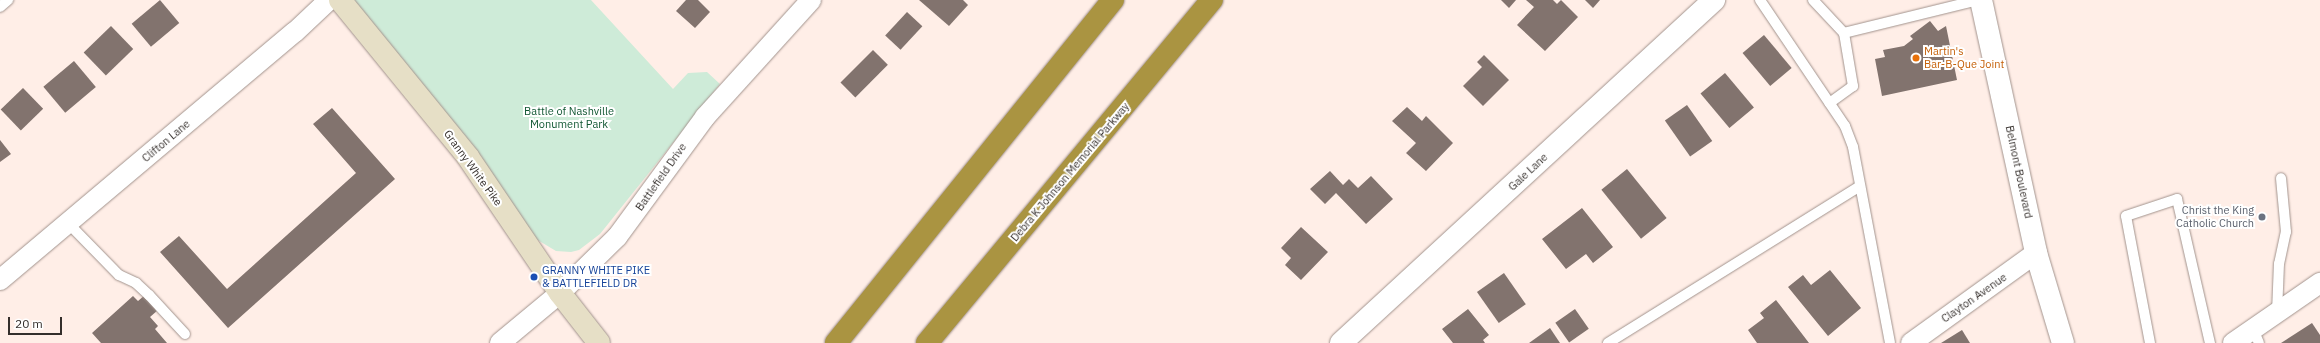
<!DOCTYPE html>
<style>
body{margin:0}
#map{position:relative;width:2320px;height:343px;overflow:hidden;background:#ffeee7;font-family:"IBM Plex Sans",sans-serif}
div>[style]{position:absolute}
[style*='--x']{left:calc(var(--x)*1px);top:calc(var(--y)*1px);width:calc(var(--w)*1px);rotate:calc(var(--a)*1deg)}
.green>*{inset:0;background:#ceebd8}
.building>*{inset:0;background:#82736e;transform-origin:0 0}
.roads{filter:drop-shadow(0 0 1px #a2938d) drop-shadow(0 0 1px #a2938d)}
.service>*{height:10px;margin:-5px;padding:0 5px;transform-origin:5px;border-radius:5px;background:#fff}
.minor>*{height:20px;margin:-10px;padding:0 10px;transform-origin:10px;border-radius:10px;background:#fff}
.tertiary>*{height:22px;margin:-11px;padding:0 11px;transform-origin:11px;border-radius:11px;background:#fff}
.secondary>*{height:22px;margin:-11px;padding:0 11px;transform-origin:11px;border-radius:11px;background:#e6dfc6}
.motorway>*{height:22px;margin:-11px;padding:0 11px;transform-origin:11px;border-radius:11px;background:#aa9441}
.dots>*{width:11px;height:11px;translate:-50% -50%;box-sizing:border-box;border:2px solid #fff;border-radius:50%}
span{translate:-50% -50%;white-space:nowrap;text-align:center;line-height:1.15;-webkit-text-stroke:4px #fff;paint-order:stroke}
.food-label{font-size:11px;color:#c56008}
.left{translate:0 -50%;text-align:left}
.park-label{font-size:11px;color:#105632}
.street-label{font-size:11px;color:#342e2b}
.worship-label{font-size:11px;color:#5b616d}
.right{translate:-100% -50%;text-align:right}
.transit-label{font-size:11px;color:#164399}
.scale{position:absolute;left:8px;top:317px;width:54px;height:18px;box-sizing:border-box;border:2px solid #342e2b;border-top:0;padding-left:5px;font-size:12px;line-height:14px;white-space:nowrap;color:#342e2b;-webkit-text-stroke:3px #fff;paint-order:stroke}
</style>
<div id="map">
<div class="green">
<div style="clip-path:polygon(349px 0,591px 0,673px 89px,688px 73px,707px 72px,720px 84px,600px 234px,579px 250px,571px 252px,556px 251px,536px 239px)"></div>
</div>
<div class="building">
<div style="left:160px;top:0;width:30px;height:37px;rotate:50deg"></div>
<div style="clip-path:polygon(686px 0,698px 0,710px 12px,695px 28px,676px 11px)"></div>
<div style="clip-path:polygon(919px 0,963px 0,968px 5px,949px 26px)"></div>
<div style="clip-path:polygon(1501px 0,1516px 0,1509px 8px)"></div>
<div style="clip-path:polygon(1526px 0,1553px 0,1557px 4px,1561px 0,1578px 17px,1545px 51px,1517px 25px,1534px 7px)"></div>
<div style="clip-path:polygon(1585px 0,1600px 0,1593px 8px)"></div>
<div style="left:907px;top:12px;width:21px;height:32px;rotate:43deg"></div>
<div style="clip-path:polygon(1930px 21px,1938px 31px,1946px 26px,1957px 80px,1882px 96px,1875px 59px,1885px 57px,1883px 50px,1904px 46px,1913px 39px,1910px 36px)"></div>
<div style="left:111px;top:26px;width:32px;height:38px;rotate:46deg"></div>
<div style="left:1764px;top:35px;width:43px;height:28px;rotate:50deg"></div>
<div style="left:873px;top:50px;width:21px;height:46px;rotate:45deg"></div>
<div style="clip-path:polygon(1484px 55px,1509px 80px,1483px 106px,1463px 86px,1482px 67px,1477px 62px)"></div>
<div style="left:74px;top:61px;width:34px;height:40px;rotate:50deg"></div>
<div style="left:1725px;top:73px;width:45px;height:32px;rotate:50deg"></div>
<div style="left:23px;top:88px;width:29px;height:31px;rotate:46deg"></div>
<div style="left:1687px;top:105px;width:44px;height:27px;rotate:55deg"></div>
<div style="clip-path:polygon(1407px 107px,1422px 121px,1426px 116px,1453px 143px,1426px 171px,1406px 153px,1416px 143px,1392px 121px)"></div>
<div style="clip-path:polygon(332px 108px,395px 179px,228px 328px,160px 252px,179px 236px,227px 289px,356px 173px,313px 124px)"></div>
<div style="clip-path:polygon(0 140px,11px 154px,0 162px)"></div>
<div style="left:1627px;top:169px;width:63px;height:33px;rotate:51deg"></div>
<div style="clip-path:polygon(1330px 171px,1343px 185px,1349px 179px,1358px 188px,1371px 176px,1393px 199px,1366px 224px,1336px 193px,1325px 204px,1310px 189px)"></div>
<div style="clip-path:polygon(1582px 208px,1613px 247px,1593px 263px,1586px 254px,1566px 269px,1542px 239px)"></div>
<div style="clip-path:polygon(1301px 227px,1328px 252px,1301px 280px,1285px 265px,1291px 258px,1281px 248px)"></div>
<div style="clip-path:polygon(1830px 270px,1861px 308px,1828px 336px,1788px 287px,1803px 275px,1811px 285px)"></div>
<div style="left:1504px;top:273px;width:38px;height:33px;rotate:55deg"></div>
<div style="clip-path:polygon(145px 295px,158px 310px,150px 317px,158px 326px,155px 329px,167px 343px,101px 343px,92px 333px,133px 296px,138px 301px)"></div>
<div style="clip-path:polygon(1776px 300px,1809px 343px,1757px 343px,1748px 330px,1764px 318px,1760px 313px)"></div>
<div style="clip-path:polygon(1468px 309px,1489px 335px,1483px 340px,1485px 343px,1453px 343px,1442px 329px)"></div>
<div style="left:1575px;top:309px;width:24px;height:24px;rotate:55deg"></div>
<div style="clip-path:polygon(2312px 323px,2320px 335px,2320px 343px,2281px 343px)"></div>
<div style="clip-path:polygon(1550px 328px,1560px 343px,1529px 343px)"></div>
<div style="clip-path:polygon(1962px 330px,1970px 343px,1941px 343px)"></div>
</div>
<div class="roads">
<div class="service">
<div style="--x:1760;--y:0;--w:152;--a:56"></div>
<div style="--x:1845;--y:126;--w:22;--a:69"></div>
<div style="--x:1853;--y:147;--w:199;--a:79.3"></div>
<div style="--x:1813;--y:0;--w:45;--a:46.8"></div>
<div style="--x:1844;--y:33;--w:54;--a:80.4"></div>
<div style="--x:1853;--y:86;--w:29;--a:144"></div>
<div style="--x:0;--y:7;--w:11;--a:-41"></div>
<div style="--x:1844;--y:33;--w:138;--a:-13.8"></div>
<div style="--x:68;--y:223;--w:73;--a:45.6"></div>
<div style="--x:119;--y:275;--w:19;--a:25"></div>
<div style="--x:136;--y:283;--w:18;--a:43"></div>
<div style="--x:149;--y:295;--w:53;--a:47.3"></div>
<div style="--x:2277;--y:313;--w:49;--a:-87.7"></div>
<div style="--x:2279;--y:264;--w:33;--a:-78"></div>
<div style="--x:2286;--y:232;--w:54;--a:-95.3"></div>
<div style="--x:2253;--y:329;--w:15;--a:67"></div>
<div style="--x:1608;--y:343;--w:297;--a:-31.9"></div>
<div style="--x:2150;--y:343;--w:129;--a:-100.7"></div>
<div style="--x:2126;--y:216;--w:54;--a:-18.4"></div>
<div style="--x:2177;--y:199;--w:148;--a:77.1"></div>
</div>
<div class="minor">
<div style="--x:0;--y:280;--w:385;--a:-40.1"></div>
<div style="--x:295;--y:32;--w:47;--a:-43.3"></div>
<div style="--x:500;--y:343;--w:78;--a:-39.8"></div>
<div style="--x:560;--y:293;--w:80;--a:-44.5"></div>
<div style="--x:617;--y:237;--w:149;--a:-53.7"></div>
<div style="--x:705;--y:117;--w:158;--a:-47.8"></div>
<div style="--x:1911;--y:343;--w:154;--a:-35.8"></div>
<div style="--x:2233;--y:343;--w:106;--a:-34.6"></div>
</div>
<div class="tertiary">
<div style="--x:1981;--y:0;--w:259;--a:77.7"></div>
<div style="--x:2036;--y:253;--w:94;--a:73.3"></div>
<div style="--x:1341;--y:343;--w:507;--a:-42.6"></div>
</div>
<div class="secondary">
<div style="--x:340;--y:0;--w:203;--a:50.8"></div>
<div style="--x:468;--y:157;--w:164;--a:55.9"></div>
<div style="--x:560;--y:293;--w:63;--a:52"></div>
</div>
<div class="motorway">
<div style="--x:836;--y:343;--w:441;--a:-51.1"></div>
<div style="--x:927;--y:343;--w:446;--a:-50.3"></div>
</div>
</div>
<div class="dots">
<div style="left:1916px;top:58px;background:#e8710a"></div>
<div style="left:2262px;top:217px;background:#6b7280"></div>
<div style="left:534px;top:277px;background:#1a4fb4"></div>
</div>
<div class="food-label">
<span class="left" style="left:1924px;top:58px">Martin's<br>Bar-B-Que Joint</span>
</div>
<div class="park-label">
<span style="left:569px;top:118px">Battle of Nashville<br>Monument Park</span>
</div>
<div class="street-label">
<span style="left:166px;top:141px;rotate:-40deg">Clifton Lane</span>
<span style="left:473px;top:168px;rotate:54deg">Granny White Pike</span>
<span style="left:1070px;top:172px;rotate:-50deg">Debra K Johnson Memorial Parkway</span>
<span style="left:1528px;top:172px;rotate:-43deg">Gale Lane</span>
<span style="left:2019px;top:172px;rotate:78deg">Belmont Boulevard</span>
<span style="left:661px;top:177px;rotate:-55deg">Battlefield Drive</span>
<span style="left:1974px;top:298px;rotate:-35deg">Clayton Avenue</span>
</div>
<div class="worship-label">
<span class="right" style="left:2254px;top:217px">Christ the King<br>Catholic Church</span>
</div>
<div class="transit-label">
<span class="left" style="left:542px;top:277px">GRANNY WHITE PIKE<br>&amp; BATTLEFIELD DR</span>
</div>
<div class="scale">20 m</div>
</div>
